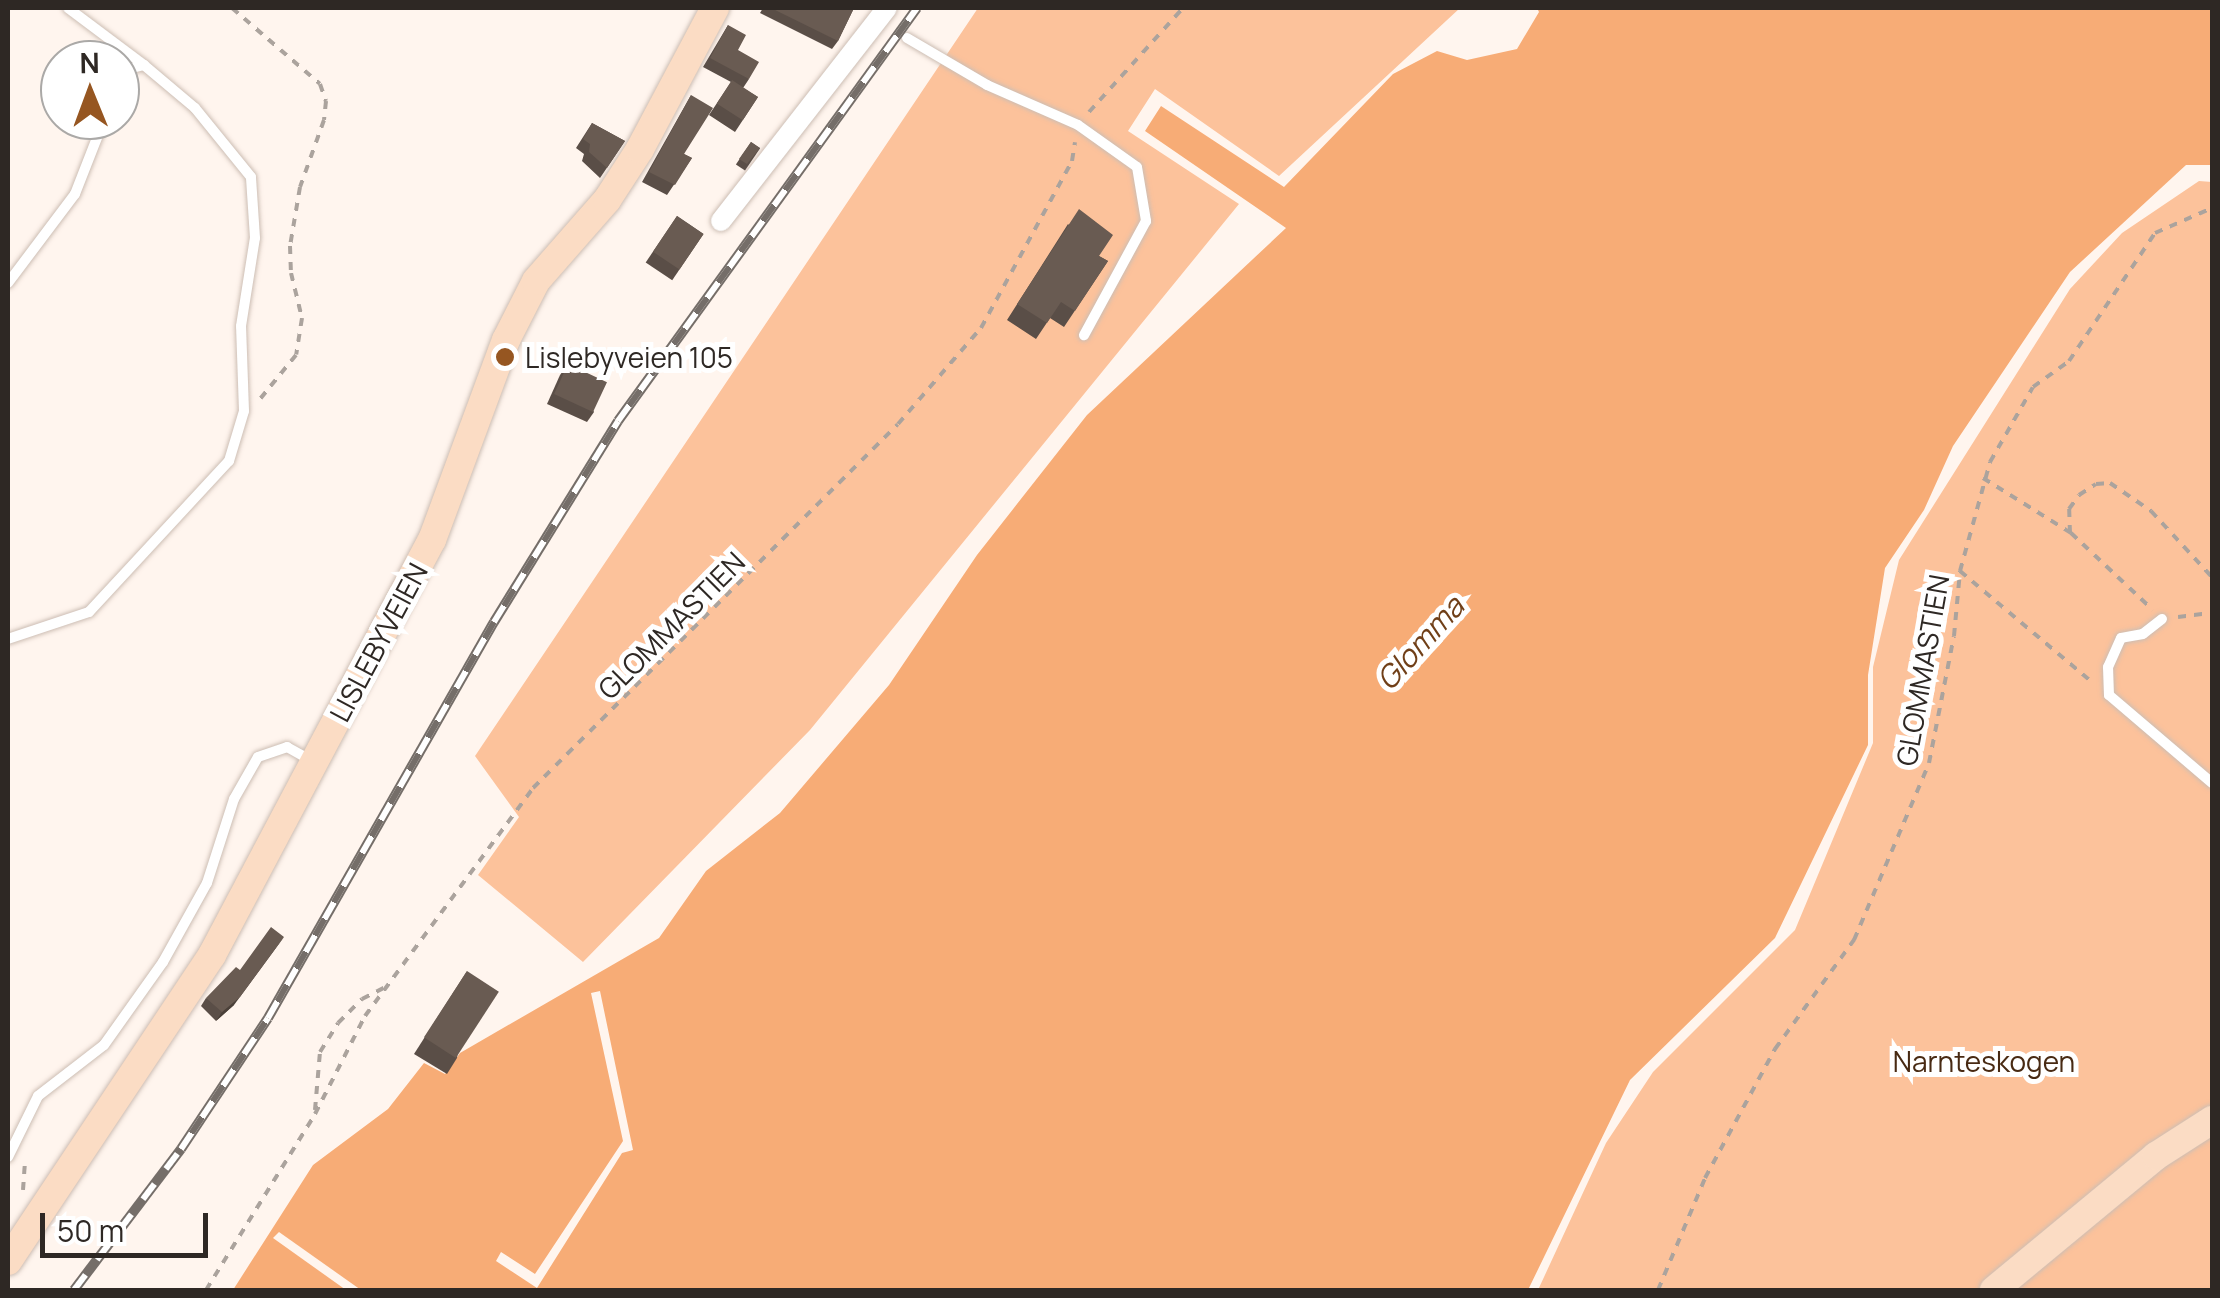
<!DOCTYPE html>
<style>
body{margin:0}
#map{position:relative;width:2220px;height:1298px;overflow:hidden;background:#fff5ee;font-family:Manrope,sans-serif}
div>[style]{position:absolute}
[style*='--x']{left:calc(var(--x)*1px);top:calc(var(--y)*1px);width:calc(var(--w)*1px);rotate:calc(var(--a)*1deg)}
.green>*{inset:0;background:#fcc29b}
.water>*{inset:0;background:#f7ac76}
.pier>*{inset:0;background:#fff5ee}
.path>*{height:4px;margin-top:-2px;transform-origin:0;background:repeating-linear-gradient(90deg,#aba39d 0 8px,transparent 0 16px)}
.roads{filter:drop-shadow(0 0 2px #cdbeb4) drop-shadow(0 0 2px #cdbeb4)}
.lane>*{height:10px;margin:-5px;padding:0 5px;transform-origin:5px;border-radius:5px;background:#fff}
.street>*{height:20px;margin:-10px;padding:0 10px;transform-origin:10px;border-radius:10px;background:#fff}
.secondary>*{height:28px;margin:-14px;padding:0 14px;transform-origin:14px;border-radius:14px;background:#fbdcc4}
.rail>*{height:10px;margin-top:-5px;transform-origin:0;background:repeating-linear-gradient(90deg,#fff 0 19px,#756e69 0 38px);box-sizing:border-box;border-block:2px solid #756e69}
.wall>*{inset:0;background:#5a4e47;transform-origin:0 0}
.shaded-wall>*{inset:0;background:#4a4039}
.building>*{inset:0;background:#695b52;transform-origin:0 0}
.dots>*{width:28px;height:28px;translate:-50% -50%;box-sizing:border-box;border:5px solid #fff;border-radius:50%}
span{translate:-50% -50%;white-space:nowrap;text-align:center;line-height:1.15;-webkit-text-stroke:10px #fff;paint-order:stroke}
.poi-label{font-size:28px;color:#2e2824}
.left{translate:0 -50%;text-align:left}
.street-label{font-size:28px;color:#2e2824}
.park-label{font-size:28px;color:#482a13}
.water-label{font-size:30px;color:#703f18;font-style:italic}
.frame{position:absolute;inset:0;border:10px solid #2e2824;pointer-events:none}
.north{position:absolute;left:40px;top:40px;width:100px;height:100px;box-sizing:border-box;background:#fff;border:2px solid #aba9a7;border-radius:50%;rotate:359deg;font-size:28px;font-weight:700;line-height:40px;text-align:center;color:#2e2824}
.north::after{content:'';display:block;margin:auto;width:35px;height:45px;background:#965621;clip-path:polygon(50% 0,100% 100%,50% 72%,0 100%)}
.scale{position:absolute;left:40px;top:1213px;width:168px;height:45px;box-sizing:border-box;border:5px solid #2e2824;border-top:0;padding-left:12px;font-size:30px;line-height:35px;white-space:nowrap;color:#2e2824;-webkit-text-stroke:8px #fff;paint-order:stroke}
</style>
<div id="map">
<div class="green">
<div style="clip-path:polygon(978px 8px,1460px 8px,1279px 176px,1155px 89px,1128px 131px,1239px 204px,810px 730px,583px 962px,478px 875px,519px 817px,475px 756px)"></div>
<div style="clip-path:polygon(2199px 181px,2212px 182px,2212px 1290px,1538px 1290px,1606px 1143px,1653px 1072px,1795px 930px,1873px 743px,1873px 667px,1899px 560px,2070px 289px,2122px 233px)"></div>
</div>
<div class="water">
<div style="clip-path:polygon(1537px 8px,2212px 8px,2212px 165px,2186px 165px,2070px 272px,1953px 446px,1924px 510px,1885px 568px,1868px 675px,1868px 745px,1775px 938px,1630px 1080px,1528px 1290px,233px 1290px,313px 1165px,388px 1109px,424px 1063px,445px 1074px,460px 1053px,659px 938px,706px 871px,780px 813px,889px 685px,977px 555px,1087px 415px,1286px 228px,1145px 131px,1161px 106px,1284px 187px,1393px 74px,1437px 51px,1467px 60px,1517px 49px,1539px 12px)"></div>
</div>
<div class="pier">
<div style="clip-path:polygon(600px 991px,633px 1150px,622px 1153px,537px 1288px,496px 1261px,501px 1252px,535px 1274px,623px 1141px,591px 993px)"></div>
<div style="clip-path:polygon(279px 1232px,361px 1290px,346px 1290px,273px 1238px)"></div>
</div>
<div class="path">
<div style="--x:232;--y:8;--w:116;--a:40.8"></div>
<div style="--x:320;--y:84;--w:18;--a:71"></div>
<div style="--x:326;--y:101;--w:19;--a:96"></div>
<div style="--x:324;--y:120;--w:71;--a:109.7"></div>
<div style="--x:300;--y:187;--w:60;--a:99.6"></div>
<div style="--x:290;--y:246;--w:27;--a:88"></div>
<div style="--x:291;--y:273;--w:46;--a:76.3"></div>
<div style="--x:302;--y:318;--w:37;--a:99"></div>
<div style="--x:296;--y:355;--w:57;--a:129.3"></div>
<div style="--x:1089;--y:112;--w:140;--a:-47.9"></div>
<div style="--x:1983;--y:478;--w:104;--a:32"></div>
<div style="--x:2071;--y:533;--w:112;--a:43.2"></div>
<div style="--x:2070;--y:533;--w:24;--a:-92"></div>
<div style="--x:2069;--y:509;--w:17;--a:-54"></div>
<div style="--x:2079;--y:495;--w:20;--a:-33"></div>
<div style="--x:2096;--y:484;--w:14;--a:-4"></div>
<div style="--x:2110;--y:483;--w:50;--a:34.3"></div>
<div style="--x:2151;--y:511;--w:90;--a:47.3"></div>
<div style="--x:1960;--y:571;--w:174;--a:40.1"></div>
<div style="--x:2178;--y:617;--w:34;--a:-7"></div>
<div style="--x:315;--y:1110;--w:58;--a:-85.1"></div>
<div style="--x:320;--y:1052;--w:34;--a:-58"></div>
<div style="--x:338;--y:1023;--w:34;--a:-45"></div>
<div style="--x:362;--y:999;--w:25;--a:-27"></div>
<div style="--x:23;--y:1190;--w:30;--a:-86"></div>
<div style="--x:206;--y:1290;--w:207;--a:-58.2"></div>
<div style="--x:315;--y:1114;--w:110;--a:-63"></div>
<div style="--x:365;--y:1016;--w:283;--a:-53.6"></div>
<div style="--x:533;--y:788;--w:515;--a:-44.92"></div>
<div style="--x:898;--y:424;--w:127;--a:-49.2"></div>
<div style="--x:981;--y:328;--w:190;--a:-61.4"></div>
<div style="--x:1072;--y:161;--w:19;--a:-81"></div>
<div style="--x:1658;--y:1290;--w:121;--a:-67.2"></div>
<div style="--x:1705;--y:1178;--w:147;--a:-61.5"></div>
<div style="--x:1775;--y:1049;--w:135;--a:-54.1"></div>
<div style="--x:1854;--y:940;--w:192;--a:-67"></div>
<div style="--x:1929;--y:763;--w:129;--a:-78.9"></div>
<div style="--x:1954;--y:636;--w:65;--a:-84.7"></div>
<div style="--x:1960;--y:571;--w:113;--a:-74.6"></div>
<div style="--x:1990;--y:462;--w:86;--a:-60.2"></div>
<div style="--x:2033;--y:387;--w:44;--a:-35.8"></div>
<div style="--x:2069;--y:361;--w:154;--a:-56.1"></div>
<div style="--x:2155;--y:233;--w:62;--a:-23.7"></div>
</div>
<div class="roads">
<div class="lane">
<div style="--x:68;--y:8;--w:95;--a:36.9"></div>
<div style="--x:907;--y:38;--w:93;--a:30.4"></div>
<div style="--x:987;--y:85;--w:99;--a:23.7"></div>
<div style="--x:1078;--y:125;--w:72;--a:35.4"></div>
<div style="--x:1137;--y:167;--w:55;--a:80.5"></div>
<div style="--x:1146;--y:221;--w:130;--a:118.5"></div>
<div style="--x:8;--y:283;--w:111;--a:-53"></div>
<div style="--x:75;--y:194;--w:79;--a:-68.6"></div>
<div style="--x:2162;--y:619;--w:24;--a:142"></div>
<div style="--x:2143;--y:634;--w:22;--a:170"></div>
<div style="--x:2121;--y:638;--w:32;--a:114"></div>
<div style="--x:2108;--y:667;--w:28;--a:88"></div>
<div style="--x:2109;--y:695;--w:135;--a:40.5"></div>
<div style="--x:8;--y:639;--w:85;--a:-18.4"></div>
<div style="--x:89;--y:612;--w:206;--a:-47.2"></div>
<div style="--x:229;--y:461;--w:52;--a:-73.3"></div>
<div style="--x:244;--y:411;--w:85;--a:-92"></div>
<div style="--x:241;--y:326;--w:89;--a:-81"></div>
<div style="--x:255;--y:238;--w:61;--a:-93.8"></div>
<div style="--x:251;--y:177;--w:89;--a:-129.1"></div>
<div style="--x:195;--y:108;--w:67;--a:-139.9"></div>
<div style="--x:144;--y:65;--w:25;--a:166"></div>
<div style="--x:8;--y:1157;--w:68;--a:-63.8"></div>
<div style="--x:38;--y:1096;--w:83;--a:-37.7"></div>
<div style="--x:104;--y:1045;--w:102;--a:-54.6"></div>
<div style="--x:163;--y:962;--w:90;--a:-60.9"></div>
<div style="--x:207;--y:883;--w:88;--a:-72.2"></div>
<div style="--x:234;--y:799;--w:48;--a:-60.3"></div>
<div style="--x:258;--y:757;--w:31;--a:-19"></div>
<div style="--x:287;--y:747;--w:31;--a:29"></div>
</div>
<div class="street">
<div style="--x:721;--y:221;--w:270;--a:-52.1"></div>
</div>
<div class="secondary">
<div style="--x:8;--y:1261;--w:368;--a:-56.3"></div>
<div style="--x:212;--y:955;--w:470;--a:-62.1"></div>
<div style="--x:432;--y:540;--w:213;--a:-69.7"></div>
<div style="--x:506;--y:340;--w:66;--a:-63"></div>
<div style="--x:536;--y:281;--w:108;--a:-48.8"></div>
<div style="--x:607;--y:200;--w:61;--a:-57.1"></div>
<div style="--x:640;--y:149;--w:160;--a:-62"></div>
<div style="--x:1994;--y:1290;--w:210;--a:-39.6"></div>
<div style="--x:2156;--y:1156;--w:67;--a:-32.7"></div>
</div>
</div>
<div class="rail">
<div style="--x:74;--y:1290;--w:177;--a:-52.8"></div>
<div style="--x:181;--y:1149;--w:157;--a:-56.4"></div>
<div style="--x:268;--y:1018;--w:456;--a:-60.3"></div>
<div style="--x:494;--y:622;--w:236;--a:-58.3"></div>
<div style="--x:618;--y:421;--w:510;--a:-54.1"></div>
</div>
<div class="wall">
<div style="clip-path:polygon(763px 8px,854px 8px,838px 41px,832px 49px,760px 13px)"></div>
<div style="clip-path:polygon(728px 25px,749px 79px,743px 88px,758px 97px,735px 132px,709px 115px,731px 82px,703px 67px)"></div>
<div style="clip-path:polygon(691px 95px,684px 154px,692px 158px,667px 195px,642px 182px)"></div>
<div style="clip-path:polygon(592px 123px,625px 141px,600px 178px,582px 161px,584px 154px,576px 148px)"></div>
<div style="left:751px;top:142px;width:11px;height:27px;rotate:34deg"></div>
<div style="left:677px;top:216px;width:32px;height:56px;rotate:34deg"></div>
<div style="clip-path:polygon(1068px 224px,1099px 256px,1108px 261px,1064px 327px,1050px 318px,1036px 339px,1007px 320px)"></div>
<div style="clip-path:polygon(568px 364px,594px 412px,587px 422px,547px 404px,560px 375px)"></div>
<div style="clip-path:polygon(467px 971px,457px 1058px,447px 1074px,414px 1054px)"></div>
<div style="clip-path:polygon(206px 998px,234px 1005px,216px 1021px,201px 1006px)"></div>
</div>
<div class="shaded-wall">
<div style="clip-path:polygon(284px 937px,234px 1005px,216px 1021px,222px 1012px)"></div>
</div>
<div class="building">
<div style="clip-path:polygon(771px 8px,854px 8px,838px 41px)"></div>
<div style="clip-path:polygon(728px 25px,746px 35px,738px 50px,759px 62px,749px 79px,710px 58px)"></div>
<div style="left:732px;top:80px;width:31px;height:28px;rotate:33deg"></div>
<div style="clip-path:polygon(691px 95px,713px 108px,684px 154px,692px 158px,675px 185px,649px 172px)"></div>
<div style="clip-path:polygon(592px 123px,625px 141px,607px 168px,589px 152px,590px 144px,583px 139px)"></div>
<div style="clip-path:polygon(751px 142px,760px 148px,747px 164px,739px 159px)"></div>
<div style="clip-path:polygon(1079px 209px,1113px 235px,1099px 256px,1108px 261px,1075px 311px,1061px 302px,1047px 323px,1017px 304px)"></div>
<div style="left:677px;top:216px;width:32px;height:43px;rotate:34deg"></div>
<div style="left:568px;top:364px;width:43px;height:33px;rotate:25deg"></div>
<div style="clip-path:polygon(271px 927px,284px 937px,240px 997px,222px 1012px,206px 998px,236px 967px,240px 970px)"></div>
<div style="left:467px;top:971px;width:38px;height:79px;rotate:33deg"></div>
</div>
<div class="dots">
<div style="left:505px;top:357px;background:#965621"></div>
</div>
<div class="poi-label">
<span class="left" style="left:525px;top:357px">Lislebyveien 105</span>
</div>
<div class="street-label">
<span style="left:671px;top:625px;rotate:-45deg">GLOMMASTIEN</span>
<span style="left:378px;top:642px;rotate:-62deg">LISLEBYVEIEN</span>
<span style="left:1922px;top:670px;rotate:-80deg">GLOMMASTIEN</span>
</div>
<div class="park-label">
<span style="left:1984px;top:1061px">Narnteskogen</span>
</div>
<div class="water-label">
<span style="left:1420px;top:643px;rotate:-48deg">Glomma</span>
</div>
<div class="frame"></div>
<div class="north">N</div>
<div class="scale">50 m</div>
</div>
